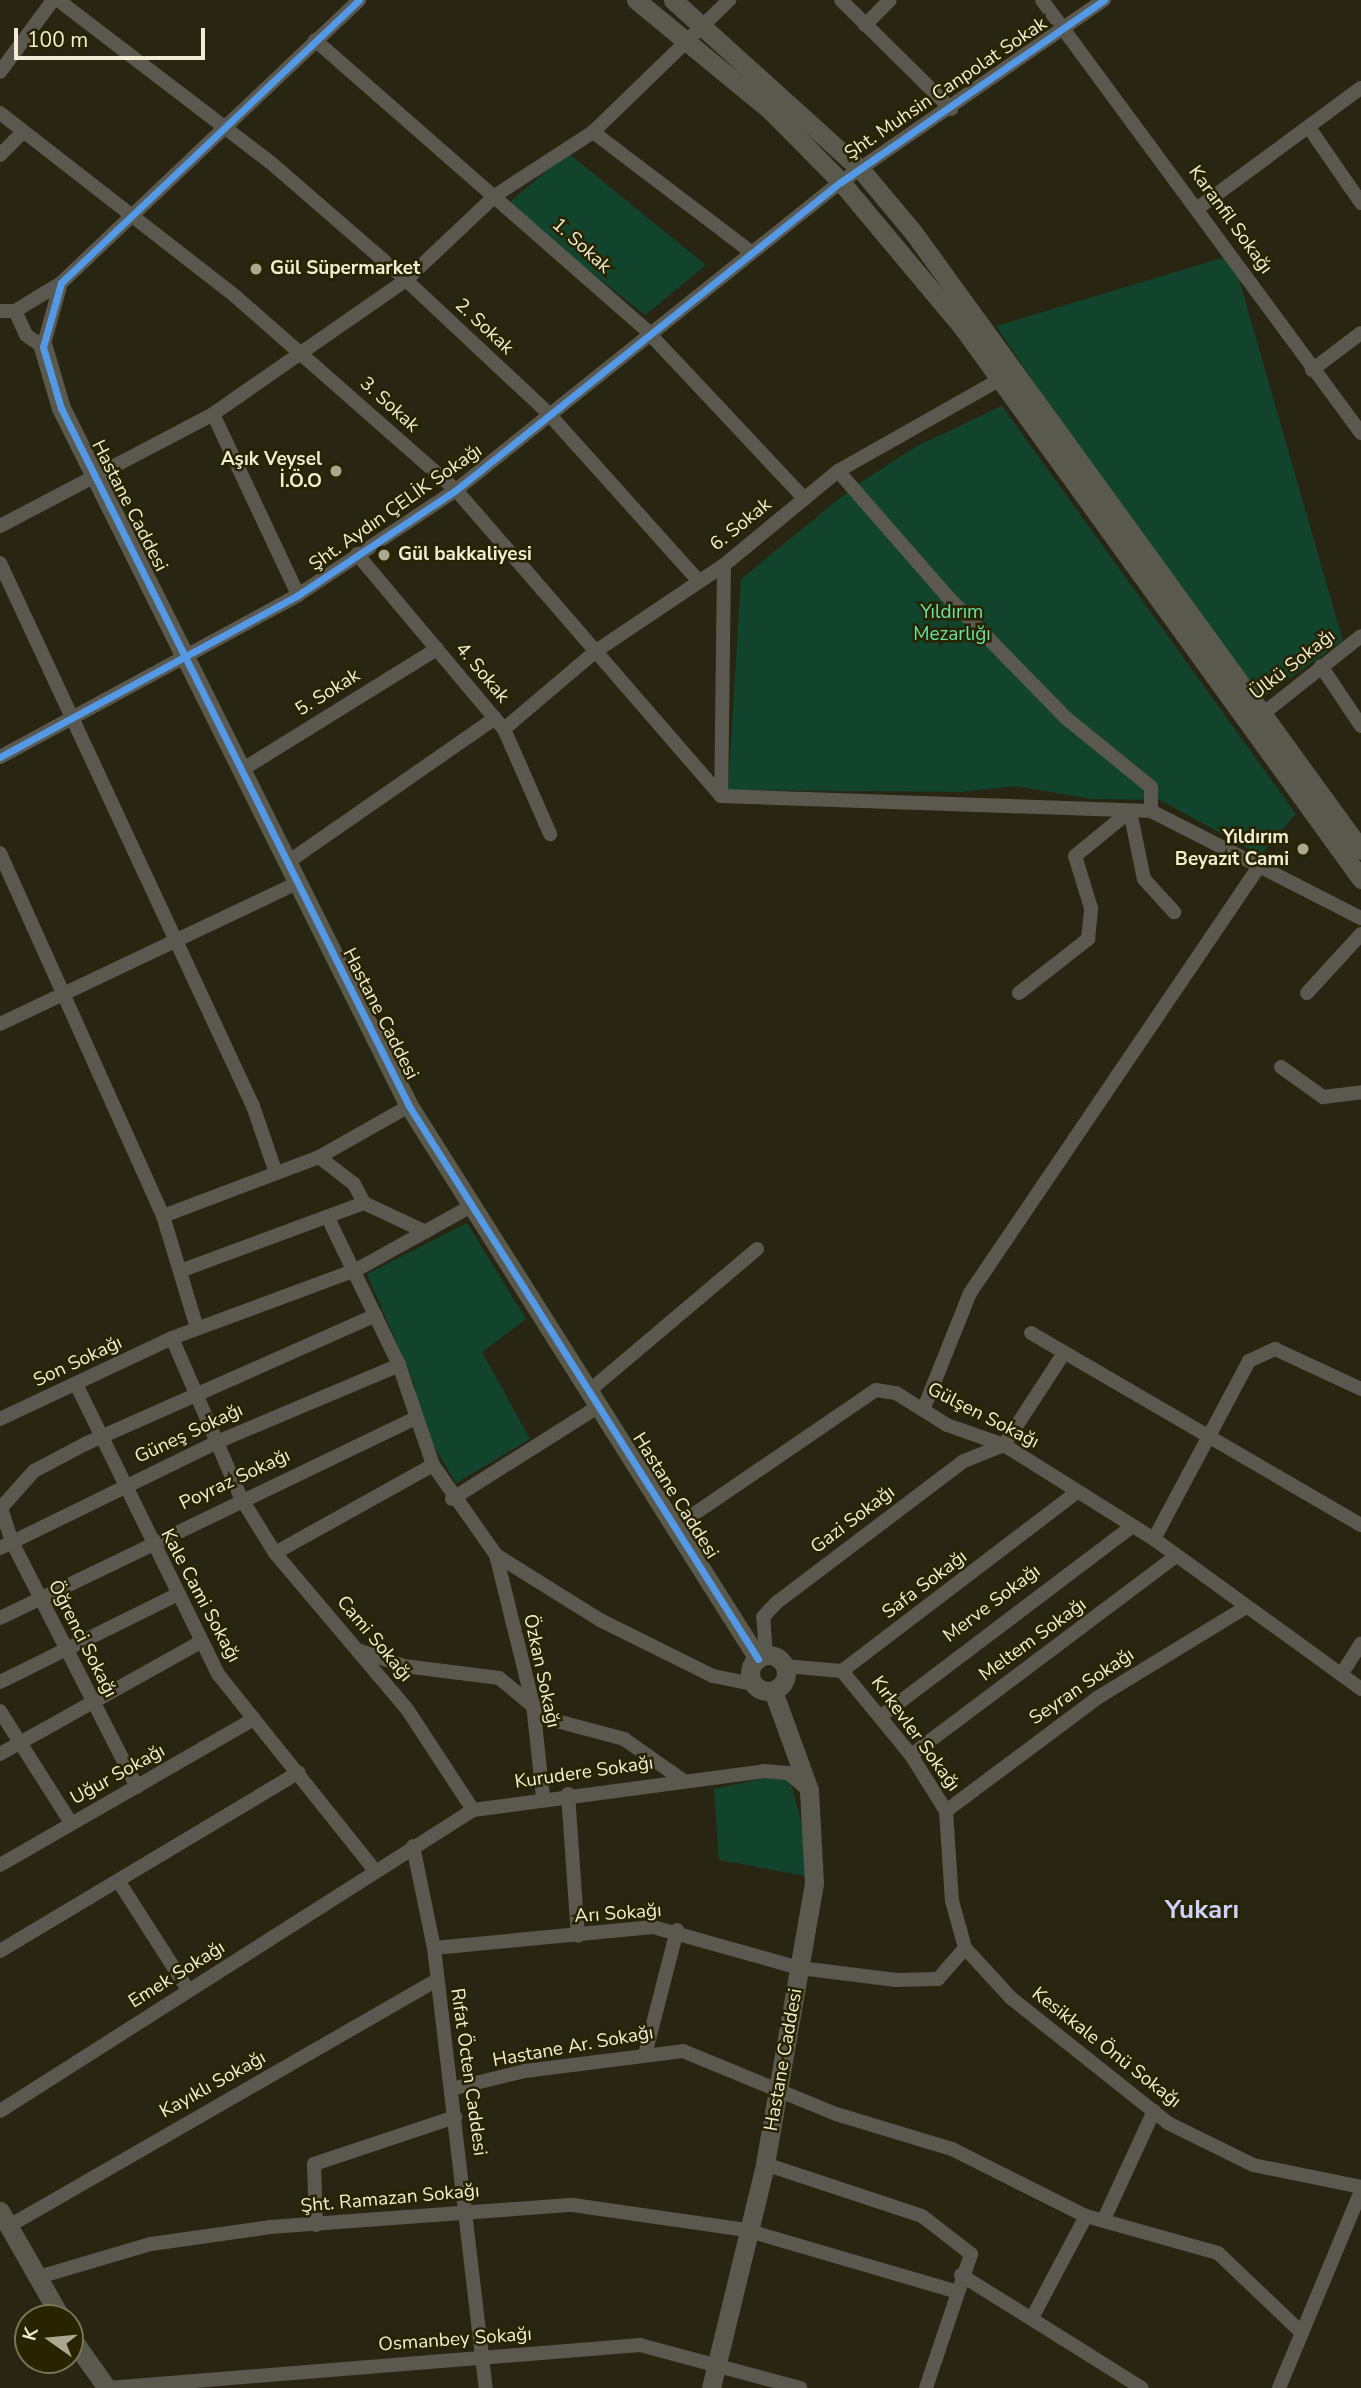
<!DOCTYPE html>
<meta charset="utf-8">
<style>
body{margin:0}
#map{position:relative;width:1361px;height:2388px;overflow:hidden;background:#282612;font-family:"Nunito Sans",sans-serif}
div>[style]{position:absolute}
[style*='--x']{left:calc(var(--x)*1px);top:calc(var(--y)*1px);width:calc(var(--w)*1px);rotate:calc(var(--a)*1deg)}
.green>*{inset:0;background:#12442d}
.street>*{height:14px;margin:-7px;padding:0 7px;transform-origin:7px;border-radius:7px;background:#5a584f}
.secondary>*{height:19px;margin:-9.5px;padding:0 9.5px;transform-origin:9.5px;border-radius:9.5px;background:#5a594e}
.secondary>.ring{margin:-9.5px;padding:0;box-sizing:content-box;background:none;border:19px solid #5a594e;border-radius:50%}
.cycleway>*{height:7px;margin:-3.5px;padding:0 3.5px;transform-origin:3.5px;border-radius:3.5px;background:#5399e6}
.dots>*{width:19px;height:19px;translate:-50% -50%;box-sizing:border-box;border:4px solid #282300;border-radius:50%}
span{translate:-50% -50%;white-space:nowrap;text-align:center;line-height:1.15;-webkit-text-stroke:5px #282300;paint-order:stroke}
.street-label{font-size:19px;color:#f1eed5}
.poi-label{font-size:19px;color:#f1eed5;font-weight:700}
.left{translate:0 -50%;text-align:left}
.right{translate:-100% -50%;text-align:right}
.park-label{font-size:19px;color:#67e3aa}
.district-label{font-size:26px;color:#cdd1fd;font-weight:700}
.north{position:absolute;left:14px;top:2304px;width:70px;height:70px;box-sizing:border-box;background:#282300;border:2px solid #787455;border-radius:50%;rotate:285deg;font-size:19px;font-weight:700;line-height:28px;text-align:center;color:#f1eed5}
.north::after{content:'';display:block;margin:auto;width:24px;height:32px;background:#aba891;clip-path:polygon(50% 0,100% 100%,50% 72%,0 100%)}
.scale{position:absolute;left:14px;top:28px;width:191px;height:32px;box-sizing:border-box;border:4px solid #f1eed5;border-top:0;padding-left:9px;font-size:21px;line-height:24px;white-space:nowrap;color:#f1eed5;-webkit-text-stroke:5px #282300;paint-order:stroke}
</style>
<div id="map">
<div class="green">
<div style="clip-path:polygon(568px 153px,706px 265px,645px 315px,506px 205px)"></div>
<div style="clip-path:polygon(1232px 255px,1343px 641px,1253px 704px,996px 326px)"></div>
<div style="clip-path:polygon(1002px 406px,1296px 814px,1260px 855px,1160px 800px,1091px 799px,1014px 786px,961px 792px,728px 790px,741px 579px,855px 486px,917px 446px)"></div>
<div style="clip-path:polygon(467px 1223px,526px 1319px,482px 1352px,530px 1439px,456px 1483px,421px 1424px,414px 1383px,367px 1274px)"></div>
<div style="clip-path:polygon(788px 1773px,807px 1843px,805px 1876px,719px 1860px,714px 1789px)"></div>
</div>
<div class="street">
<div style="--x:58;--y:0;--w:267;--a:37.4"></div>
<div style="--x:270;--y:162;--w:180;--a:40.9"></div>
<div style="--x:406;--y:280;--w:195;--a:43.1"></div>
<div style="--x:548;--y:413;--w:226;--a:48.1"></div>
<div style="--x:841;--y:0;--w:155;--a:44.7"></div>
<div style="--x:1042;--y:0;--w:538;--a:53.62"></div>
<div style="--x:865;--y:25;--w:35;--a:-45"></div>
<div style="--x:315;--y:40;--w:441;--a:41.2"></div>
<div style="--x:647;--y:331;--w:229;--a:46.8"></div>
<div style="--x:0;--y:72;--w:89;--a:-53.6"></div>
<div style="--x:0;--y:113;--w:298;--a:37.9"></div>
<div style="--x:235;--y:296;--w:294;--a:41.3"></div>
<div style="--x:456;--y:490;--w:405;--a:49.1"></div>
<div style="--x:1310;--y:129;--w:90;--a:55.4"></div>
<div style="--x:593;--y:132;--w:198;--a:37.2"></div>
<div style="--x:0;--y:155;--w:33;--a:-45"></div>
<div style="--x:1198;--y:208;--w:202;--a:-36.4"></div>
<div style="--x:0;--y:311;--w:15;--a:0"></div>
<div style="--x:15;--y:311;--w:54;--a:-31.3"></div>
<div style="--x:15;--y:311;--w:26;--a:65"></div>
<div style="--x:26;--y:335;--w:21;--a:35"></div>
<div style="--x:43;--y:347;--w:66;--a:-74.3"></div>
<div style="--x:61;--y:283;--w:411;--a:-43.5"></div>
<div style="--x:1312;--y:370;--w:61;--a:-37.1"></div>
<div style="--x:213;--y:414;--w:200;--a:64.8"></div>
<div style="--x:838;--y:471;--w:164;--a:48.9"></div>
<div style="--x:946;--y:595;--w:172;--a:45.7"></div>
<div style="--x:1066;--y:718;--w:109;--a:39.1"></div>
<div style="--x:1151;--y:787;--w:24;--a:90"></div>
<div style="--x:0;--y:526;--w:241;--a:-27.7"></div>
<div style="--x:213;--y:414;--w:235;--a:-34.8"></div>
<div style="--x:406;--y:280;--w:124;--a:-43.4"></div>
<div style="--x:496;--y:195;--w:116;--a:-33"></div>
<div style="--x:593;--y:132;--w:190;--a:-44.1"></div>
<div style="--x:357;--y:554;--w:229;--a:50"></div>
<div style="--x:504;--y:729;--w:115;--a:66.3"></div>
<div style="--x:0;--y:563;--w:599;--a:65.02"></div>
<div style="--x:253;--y:1106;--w:71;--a:71.1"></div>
<div style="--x:724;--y:565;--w:231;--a:90.7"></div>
<div style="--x:721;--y:796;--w:430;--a:2"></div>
<div style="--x:1151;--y:811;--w:236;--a:27"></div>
<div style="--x:1321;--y:666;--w:72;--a:56.3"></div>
<div style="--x:1255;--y:720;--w:135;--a:-38.4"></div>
<div style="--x:504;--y:729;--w:121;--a:-40.3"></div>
<div style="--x:596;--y:651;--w:154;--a:-33.9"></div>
<div style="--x:724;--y:565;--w:148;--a:-39.5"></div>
<div style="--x:838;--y:471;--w:195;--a:-29.5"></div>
<div style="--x:0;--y:757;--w:339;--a:-28.5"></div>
<div style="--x:298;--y:595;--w:190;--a:-33.6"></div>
<div style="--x:456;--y:490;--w:493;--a:-38.7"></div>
<div style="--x:841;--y:182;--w:320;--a:-34.7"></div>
<div style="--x:240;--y:771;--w:232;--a:-31.8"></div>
<div style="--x:0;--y:853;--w:398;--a:65.8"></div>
<div style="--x:163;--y:1216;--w:117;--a:73.1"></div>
<div style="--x:288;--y:862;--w:252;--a:-34.8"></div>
<div style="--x:1019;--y:993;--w:88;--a:-38"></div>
<div style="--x:1088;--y:939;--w:31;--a:-84"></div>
<div style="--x:1091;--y:908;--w:54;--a:-107.1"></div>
<div style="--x:1075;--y:856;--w:71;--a:-39.3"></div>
<div style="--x:1130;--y:811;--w:69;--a:78.4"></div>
<div style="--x:1144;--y:879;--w:45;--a:47.7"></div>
<div style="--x:1307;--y:993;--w:80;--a:-47.5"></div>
<div style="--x:0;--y:1024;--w:331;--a:-25.4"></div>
<div style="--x:1281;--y:1067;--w:52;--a:35.5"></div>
<div style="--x:1323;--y:1097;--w:38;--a:-7"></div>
<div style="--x:319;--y:1157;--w:44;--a:37.6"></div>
<div style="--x:354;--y:1184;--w:21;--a:62"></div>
<div style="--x:163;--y:1216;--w:167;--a:-20.7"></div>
<div style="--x:319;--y:1157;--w:103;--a:-29.5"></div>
<div style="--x:329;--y:1220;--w:161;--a:64.2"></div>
<div style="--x:399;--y:1365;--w:106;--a:71.2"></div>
<div style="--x:433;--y:1465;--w:110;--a:55"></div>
<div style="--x:496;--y:1555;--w:123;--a:32"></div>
<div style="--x:600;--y:1620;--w:126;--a:26.4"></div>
<div style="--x:713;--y:1676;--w:41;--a:11.3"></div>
<div style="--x:180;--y:1271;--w:196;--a:-20.3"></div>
<div style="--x:364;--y:1203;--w:68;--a:25.1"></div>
<div style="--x:1031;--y:1333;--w:382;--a:30.2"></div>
<div style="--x:172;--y:1338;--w:174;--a:66.7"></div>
<div style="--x:241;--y:1498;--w:65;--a:58.3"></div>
<div style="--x:275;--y:1553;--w:204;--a:49.8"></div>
<div style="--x:407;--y:1709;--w:121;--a:56.8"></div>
<div style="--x:76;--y:1384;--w:323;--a:63.9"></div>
<div style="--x:218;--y:1674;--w:252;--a:51.4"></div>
<div style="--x:589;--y:1391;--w:220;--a:-40.2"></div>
<div style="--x:924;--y:1408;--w:124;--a:-68.2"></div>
<div style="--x:970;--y:1293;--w:517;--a:-55.88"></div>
<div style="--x:0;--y:1419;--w:190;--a:-25.2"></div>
<div style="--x:172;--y:1338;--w:196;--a:-20.3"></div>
<div style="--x:356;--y:1270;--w:128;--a:-29"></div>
<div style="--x:452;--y:1499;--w:174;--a:-32.3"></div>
<div style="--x:0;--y:1505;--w:39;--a:72"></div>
<div style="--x:12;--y:1542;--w:275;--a:63"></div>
<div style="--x:0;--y:1509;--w:51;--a:-48.2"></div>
<div style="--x:34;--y:1471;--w:58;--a:-27.9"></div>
<div style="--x:85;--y:1444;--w:318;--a:-23.9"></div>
<div style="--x:675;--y:1527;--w:243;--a:-34.3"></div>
<div style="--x:876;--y:1390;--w:20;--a:9"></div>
<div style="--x:896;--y:1393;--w:60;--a:32.1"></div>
<div style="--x:947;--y:1425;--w:60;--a:19.3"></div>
<div style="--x:1004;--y:1445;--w:177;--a:32.1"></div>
<div style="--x:1154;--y:1539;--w:256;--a:35.9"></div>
<div style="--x:1154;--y:1539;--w:202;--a:-61.9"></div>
<div style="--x:1249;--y:1361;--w:29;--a:-25"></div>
<div style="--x:1275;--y:1349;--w:95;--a:24.9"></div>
<div style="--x:0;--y:1548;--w:242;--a:-26"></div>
<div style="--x:217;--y:1442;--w:198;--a:-22.9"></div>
<div style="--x:275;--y:1553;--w:181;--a:-29.1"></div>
<div style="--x:496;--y:1555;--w:154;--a:76.1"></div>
<div style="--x:533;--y:1704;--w:94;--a:83.9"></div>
<div style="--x:0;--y:1618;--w:459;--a:-25.7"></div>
<div style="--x:361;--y:1651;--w:46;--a:19.2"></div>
<div style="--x:404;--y:1666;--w:96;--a:7.2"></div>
<div style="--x:499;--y:1678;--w:65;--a:39.4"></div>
<div style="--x:549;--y:1719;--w:78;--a:14.9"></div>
<div style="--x:624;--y:1739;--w:73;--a:35"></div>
<div style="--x:766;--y:1656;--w:39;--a:-94"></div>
<div style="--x:763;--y:1617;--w:19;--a:-47"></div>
<div style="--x:776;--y:1603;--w:236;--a:-37.1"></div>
<div style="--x:964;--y:1461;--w:43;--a:-21.8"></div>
<div style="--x:1004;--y:1445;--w:110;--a:-56.9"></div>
<div style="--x:784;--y:1666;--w:58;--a:4.9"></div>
<div style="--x:842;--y:1671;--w:295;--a:-37.3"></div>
<div style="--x:842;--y:1671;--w:109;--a:50.6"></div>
<div style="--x:911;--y:1755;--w:66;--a:58"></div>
<div style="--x:946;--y:1811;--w:90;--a:86.2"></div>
<div style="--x:952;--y:1901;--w:49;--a:74.5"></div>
<div style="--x:965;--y:1948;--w:68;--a:47.4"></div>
<div style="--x:1011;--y:1998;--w:201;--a:38.5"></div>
<div style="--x:1168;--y:2123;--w:95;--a:26.3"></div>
<div style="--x:1253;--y:2165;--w:110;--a:11.5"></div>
<div style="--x:1342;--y:1673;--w:35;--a:-57"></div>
<div style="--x:0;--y:1682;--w:196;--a:-26.3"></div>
<div style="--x:0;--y:1711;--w:133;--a:57.6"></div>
<div style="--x:880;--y:1717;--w:313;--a:-37.1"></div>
<div style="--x:0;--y:1754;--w:228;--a:-29.2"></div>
<div style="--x:911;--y:1755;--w:331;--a:-36.9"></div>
<div style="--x:568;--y:1794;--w:142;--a:86"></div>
<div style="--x:946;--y:1811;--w:189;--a:-36.8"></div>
<div style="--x:1097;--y:1698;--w:175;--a:-31.4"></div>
<div style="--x:413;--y:1846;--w:104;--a:78.4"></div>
<div style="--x:434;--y:1948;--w:443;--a:83.3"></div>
<div style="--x:0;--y:1865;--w:293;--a:-29.9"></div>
<div style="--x:119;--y:1882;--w:128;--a:57.4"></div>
<div style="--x:434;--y:1948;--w:220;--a:-5.5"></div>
<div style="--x:653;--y:1927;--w:153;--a:15.6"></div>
<div style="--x:800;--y:1968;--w:97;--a:7.1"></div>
<div style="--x:896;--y:1980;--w:42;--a:-1.4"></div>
<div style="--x:938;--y:1979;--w:41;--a:-48.9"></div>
<div style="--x:0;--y:1951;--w:348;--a:-30.9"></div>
<div style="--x:646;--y:2051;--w:125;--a:-75.6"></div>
<div style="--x:451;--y:2089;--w:76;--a:-13.7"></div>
<div style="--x:525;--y:2071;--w:159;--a:-7.2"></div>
<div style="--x:683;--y:2051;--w:165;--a:22.4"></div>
<div style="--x:836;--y:2114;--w:121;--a:16.8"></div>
<div style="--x:952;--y:2149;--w:150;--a:26.6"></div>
<div style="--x:0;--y:2111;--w:561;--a:-32.47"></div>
<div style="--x:473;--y:1810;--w:294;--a:-7.6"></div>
<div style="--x:764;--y:1771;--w:24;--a:5"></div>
<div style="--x:788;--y:1773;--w:26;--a:40"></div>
<div style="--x:765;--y:2164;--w:165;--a:18.3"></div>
<div style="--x:922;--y:2216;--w:62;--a:37.8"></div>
<div style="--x:971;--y:2254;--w:141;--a:108.6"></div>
<div style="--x:1105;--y:2217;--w:117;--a:-65.2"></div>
<div style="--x:316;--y:2225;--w:61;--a:-91.9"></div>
<div style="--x:314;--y:2164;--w:149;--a:-18.4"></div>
<div style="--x:9;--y:2226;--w:493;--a:-29.9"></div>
<div style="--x:961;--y:2275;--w:213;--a:32"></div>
<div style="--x:42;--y:2276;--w:114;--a:-16.4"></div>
<div style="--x:151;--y:2244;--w:120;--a:-8.1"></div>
<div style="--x:270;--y:2227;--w:304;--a:-4.2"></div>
<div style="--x:573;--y:2205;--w:175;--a:8.2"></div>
<div style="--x:746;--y:2230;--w:218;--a:16.3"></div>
<div style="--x:1032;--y:2318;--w:115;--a:-62.1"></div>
<div style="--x:1086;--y:2216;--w:137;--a:15.7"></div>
<div style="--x:1218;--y:2253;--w:116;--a:43.6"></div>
<div style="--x:108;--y:2388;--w:534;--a:-4.62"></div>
<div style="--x:640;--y:2345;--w:166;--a:15"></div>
<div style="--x:1279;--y:2388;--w:213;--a:-67.4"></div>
</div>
<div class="secondary">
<div style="--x:636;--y:0;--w:175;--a:39.4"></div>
<div style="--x:771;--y:111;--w:100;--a:45.4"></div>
<div style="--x:841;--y:182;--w:190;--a:50.1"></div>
<div style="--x:963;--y:328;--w:680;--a:54.16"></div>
<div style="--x:673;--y:0;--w:255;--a:42.1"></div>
<div style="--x:862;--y:171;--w:80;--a:50.1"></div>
<div style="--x:913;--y:232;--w:763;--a:54.06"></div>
<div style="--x:43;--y:347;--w:64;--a:73.6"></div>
<div style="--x:61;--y:408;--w:780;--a:63.5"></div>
<div style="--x:409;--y:1106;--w:654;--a:57.74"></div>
<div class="ring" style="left:750px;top:1655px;width:17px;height:17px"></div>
<div style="--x:0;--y:2211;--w:123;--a:60.3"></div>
<div style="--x:70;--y:2336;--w:64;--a:54.6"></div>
<div style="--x:711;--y:2388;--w:230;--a:-76.4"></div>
<div style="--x:765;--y:2164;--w:285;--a:-80.1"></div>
<div style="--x:814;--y:1883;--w:93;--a:-93.1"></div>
<div style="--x:809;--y:1790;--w:105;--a:-110"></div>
</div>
<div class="cycleway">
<div style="--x:359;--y:0;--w:411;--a:136.5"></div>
<div style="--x:61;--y:283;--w:66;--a:105.7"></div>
<div style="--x:43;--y:347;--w:64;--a:73.6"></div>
<div style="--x:61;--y:408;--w:780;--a:63.5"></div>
<div style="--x:409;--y:1106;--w:654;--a:57.74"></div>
<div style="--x:0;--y:757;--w:339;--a:-28.5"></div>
<div style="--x:298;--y:595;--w:190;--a:-33.6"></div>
<div style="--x:456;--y:490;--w:493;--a:-38.7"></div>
<div style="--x:841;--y:182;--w:320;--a:-34.7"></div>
</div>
<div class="dots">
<div style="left:256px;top:269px;background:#aba891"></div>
<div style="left:336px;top:471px;background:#aba891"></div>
<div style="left:384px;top:555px;background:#aba891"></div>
<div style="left:1303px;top:849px;background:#aba891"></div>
</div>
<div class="street-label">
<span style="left:946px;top:89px;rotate:-34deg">Şht. Muhsin Canpolat Sokak</span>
<span style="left:1230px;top:220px;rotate:54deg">Karanfil Sokağı</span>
<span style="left:581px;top:246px;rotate:42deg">1. Sokak</span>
<span style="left:484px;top:327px;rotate:43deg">2. Sokak</span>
<span style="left:389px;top:405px;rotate:42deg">3. Sokak</span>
<span style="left:129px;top:506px;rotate:63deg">Hastane Caddesi</span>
<span style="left:396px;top:508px;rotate:-35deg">Şht. Aydın ÇELİK Sokağı</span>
<span style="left:741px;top:525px;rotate:-39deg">6. Sokak</span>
<span style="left:1293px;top:665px;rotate:-38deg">Ülkü Sokağı</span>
<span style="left:482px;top:673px;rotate:50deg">4. Sokak</span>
<span style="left:328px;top:693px;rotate:-32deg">5. Sokak</span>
<span style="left:380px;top:1014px;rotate:63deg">Hastane Caddesi</span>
<span style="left:78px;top:1362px;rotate:-25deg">Son Sokağı</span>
<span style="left:983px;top:1416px;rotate:27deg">Gülşen Sokağı</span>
<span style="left:189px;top:1434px;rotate:-25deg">Güneş Sokağı</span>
<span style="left:235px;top:1480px;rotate:-25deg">Poyraz Sokağı</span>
<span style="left:675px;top:1496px;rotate:58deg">Hastane Caddesi</span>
<span style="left:853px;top:1520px;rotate:-37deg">Gazi Sokağı</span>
<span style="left:925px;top:1585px;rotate:-37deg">Safa Sokağı</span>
<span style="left:200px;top:1596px;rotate:62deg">Kale Cami Sokağı</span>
<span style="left:992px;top:1604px;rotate:-37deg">Merve Sokağı</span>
<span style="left:82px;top:1639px;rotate:63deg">Öğrenci Sokağı</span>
<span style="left:374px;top:1639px;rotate:50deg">Cami Sokağı</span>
<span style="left:1033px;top:1640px;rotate:-36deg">Meltem Sokağı</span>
<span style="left:541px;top:1671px;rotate:78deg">Özkan Sokağı</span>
<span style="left:1082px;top:1687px;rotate:-34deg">Seyran Sokağı</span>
<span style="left:915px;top:1734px;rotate:54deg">Kırkevler Sokağı</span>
<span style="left:584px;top:1773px;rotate:-8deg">Kurudere Sokağı</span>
<span style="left:118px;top:1775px;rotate:-29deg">Uğur Sokağı</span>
<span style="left:618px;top:1914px;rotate:-4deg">Arı Sokağı</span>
<span style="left:177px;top:1975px;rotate:-32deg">Emek Sokağı</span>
<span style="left:573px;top:2047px;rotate:-10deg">Hastane Ar. Sokağı</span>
<span style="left:1106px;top:2048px;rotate:38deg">Kesikkale Önü Sokağı</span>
<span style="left:784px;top:2060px;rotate:-80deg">Hastane Caddesi</span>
<span style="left:468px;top:2072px;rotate:82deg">Rıfat Öcten Caddesi</span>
<span style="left:213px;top:2085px;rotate:-29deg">Kayıklı Sokağı</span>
<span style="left:390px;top:2199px;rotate:-5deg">Şht. Ramazan Sokağı</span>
<span style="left:455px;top:2340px;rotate:-4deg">Osmanbey Sokağı</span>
</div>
<div class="poi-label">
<span class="left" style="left:270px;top:269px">Gül Süpermarket</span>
<span class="right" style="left:322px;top:471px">Aşık Veysel<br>İ.Ö.O</span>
<span class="left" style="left:398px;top:555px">Gül bakkaliyesi</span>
<span class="right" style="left:1289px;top:849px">Yıldırım<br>Beyazıt Cami</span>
</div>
<div class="park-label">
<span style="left:952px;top:624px">Yıldırım<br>Mezarlığı</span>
</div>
<div class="district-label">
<span style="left:1202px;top:1910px">Yukarı</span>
</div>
<div class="north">K</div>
<div class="scale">100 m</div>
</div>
